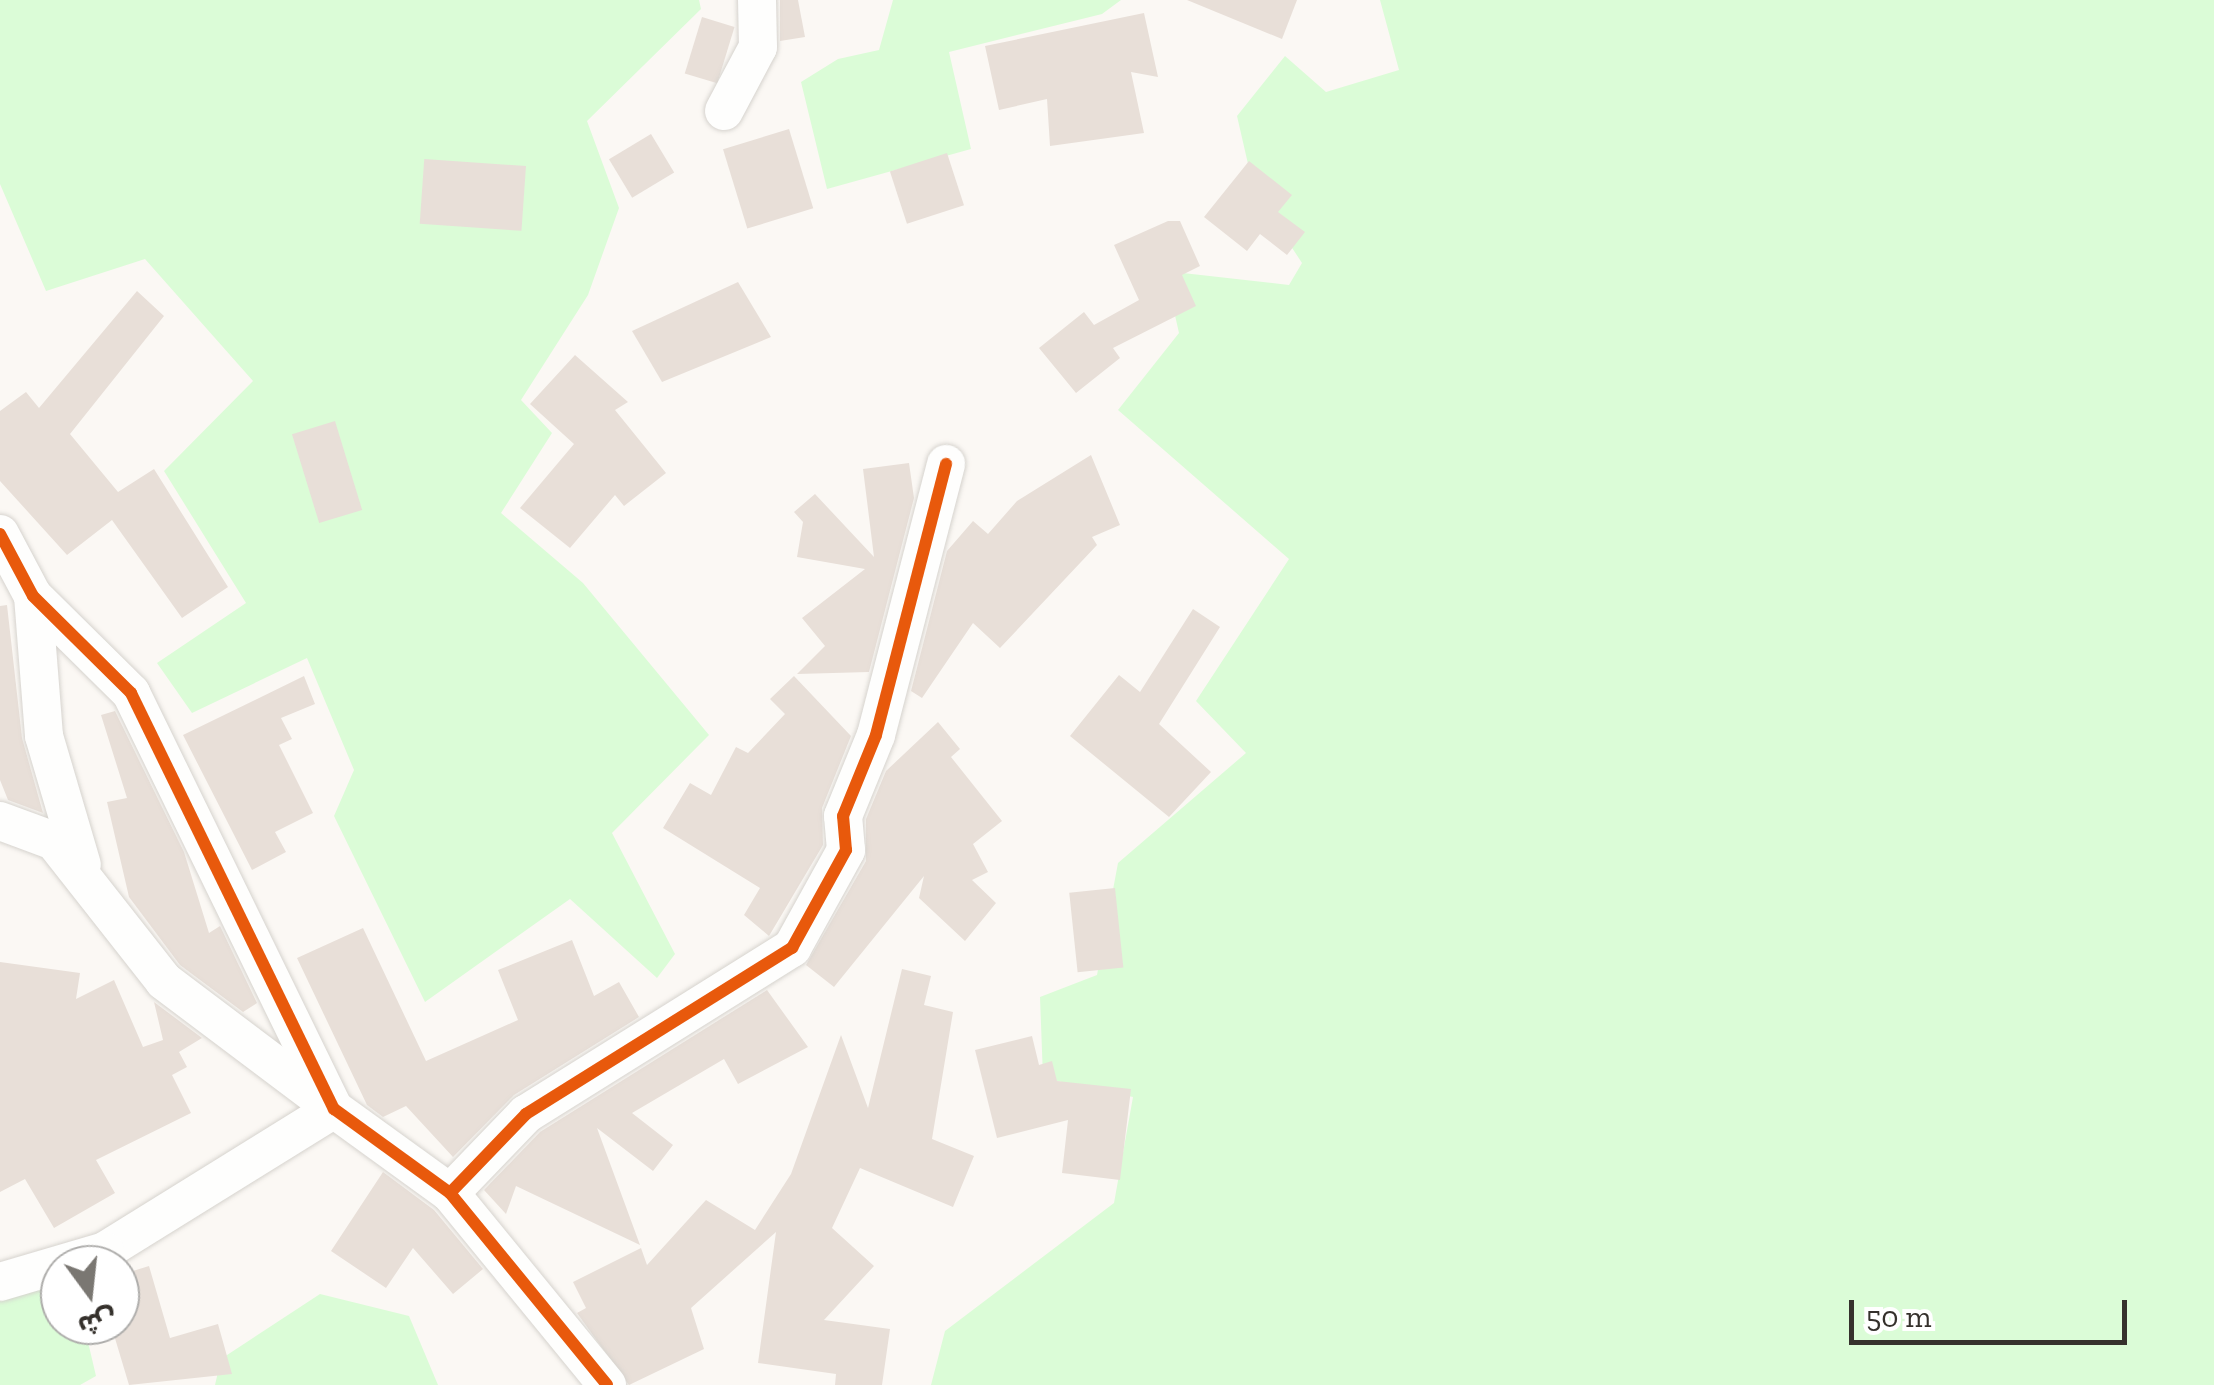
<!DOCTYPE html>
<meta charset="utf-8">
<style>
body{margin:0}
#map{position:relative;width:2214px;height:1385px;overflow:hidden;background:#fbf8f4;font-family:"Zilla Slab","Noto Sans Arabic",serif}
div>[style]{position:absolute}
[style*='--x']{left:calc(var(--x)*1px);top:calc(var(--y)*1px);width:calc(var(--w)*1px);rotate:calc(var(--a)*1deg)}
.green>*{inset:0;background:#dbfcd7}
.building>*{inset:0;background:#e8dfd8;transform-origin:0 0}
.roads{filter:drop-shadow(0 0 2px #d6d3ce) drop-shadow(0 0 2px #d6d3ce)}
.minor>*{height:38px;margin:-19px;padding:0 19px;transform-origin:19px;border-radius:19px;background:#fefefd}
.cycleway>*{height:12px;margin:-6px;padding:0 6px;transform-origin:6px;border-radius:6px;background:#e8590c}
span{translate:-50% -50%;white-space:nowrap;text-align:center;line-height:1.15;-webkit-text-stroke:10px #fff;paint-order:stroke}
.north{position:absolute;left:40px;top:1245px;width:100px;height:100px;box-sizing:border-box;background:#fff;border:2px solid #aeadab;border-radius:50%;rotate:165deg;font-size:28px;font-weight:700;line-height:40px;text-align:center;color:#35312c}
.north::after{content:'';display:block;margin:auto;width:35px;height:45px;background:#7a7772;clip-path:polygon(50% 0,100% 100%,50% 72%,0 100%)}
.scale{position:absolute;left:1849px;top:1300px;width:278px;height:45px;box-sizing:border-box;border:5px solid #35312c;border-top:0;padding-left:12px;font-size:30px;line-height:35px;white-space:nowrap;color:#35312c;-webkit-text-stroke:8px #fff;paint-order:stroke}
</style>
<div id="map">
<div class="green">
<div style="clip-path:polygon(0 0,699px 0,701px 9px,587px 121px,619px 208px,588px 295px,521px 400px,552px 433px,501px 513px,583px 583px,709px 735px,612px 833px,675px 954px,657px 978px,570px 899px,425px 1002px,334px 816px,354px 770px,307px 658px,192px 713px,157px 663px,246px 603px,164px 471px,253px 381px,145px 259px,46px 291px,0 184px)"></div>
<div style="clip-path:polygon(893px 0,1121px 0,1102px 14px,949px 52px,971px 149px,827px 189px,801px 82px,838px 59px,879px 50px)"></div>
<div style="clip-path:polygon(1380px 0,2214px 0,2214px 1385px,931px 1385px,945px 1331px,1114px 1203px,1133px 1097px,1043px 1078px,1040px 997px,1097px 975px,1118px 863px,1246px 753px,1196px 701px,1289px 559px,1118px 410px,1179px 333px,1165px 271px,1289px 285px,1302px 263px,1254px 190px,1237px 116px,1285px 56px,1326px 92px,1399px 70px)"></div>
<div style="clip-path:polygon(60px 1272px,60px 1325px,84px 1325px,96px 1376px,80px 1385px,0 1385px,0 1282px)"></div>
<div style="clip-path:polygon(320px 1294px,409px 1316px,438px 1385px,215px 1385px,221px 1359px)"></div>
</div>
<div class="building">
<div style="clip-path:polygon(780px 0,798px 0,805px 37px,780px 41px)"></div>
<div style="clip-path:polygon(1187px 0,1297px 0,1282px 39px)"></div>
<div style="clip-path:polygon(1144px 13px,1158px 77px,1131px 72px,1144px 133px,1050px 146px,1047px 99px,999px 110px,985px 46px)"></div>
<div style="left:702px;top:17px;width:34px;height:59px;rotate:17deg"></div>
<div style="left:789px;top:129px;width:83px;height:69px;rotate:73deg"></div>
<div style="left:651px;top:134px;width:45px;height:49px;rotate:59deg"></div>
<div style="left:947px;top:153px;width:55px;height:60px;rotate:72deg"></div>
<div style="clip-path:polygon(1249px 161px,1292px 195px,1278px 212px,1305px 232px,1287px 255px,1260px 234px,1247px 251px,1204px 217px)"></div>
<div style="left:526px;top:166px;width:65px;height:102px;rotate:94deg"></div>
<div style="clip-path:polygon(1168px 221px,1180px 221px,1200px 266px,1182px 275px,1196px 306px,1113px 348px,1120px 358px,1076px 393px,1039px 348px,1084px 312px,1094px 325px,1139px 300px,1114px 245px)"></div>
<div style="clip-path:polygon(738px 282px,771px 337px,662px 382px,632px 331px)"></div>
<div style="clip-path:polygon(137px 291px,164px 316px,70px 434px,118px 492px,154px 469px,228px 587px,182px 618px,112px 520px,67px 555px,0 481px,0 411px,26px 392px,39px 408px)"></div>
<div style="clip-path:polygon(575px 355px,628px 402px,615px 410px,666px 473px,624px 506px,615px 495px,570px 548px,520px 508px,574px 444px,530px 404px)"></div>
<div style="left:335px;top:421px;width:93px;height:45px;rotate:73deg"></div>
<div style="clip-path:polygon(1091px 455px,1120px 525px,1092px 537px,1097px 545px,1000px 648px,973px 623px,922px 698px,911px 691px,947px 551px,973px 521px,988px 534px,1017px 501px)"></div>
<div style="clip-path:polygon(909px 463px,914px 498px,869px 672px,797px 674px,825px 646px,802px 618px,865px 569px,797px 557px,803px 522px,794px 512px,815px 494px,874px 557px,863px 469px)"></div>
<div style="clip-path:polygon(7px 605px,22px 738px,43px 813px,8px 800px,0 780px,0 606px)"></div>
<div style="clip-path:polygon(1193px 609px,1220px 627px,1159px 724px,1211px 772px,1169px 817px,1070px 736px,1119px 675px,1140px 692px)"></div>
<div style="clip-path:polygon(304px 676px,315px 704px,281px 718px,292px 739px,279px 745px,313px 813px,275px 832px,286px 852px,252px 870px,183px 735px)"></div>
<div style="clip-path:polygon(794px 676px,851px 736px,822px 808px,823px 845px,769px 936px,744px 915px,760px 888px,663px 828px,690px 783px,711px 795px,736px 747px,748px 753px,785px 714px,770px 699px)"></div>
<div style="clip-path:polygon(115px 711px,184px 852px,209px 933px,220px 926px,257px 1003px,243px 1012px,180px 965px,129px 897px,107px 802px,127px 798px,101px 715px)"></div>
<div style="clip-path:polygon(938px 722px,960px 749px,951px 757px,1002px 821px,973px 844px,988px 872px,972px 880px,996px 903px,965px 941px,919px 898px,924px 876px,834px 987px,806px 965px,866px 861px,866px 819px,886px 771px)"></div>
<div style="left:1115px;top:888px;width:80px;height:46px;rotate:84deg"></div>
<div style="clip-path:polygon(363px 928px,426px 1061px,518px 1020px,498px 970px,572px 940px,594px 996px,619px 982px,639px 1017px,514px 1095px,453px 1157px,406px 1106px,383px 1117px,367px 1105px,297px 958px)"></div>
<div style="clip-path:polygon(0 962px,80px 973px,76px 999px,114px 980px,143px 1047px,163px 1040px,154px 1002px,202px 1038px,179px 1052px,187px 1067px,172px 1075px,191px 1113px,96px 1160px,115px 1193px,54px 1228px,25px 1179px,0 1192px)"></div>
<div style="clip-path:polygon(902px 969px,931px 976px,924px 1005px,953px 1012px,932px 1139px,974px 1156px,953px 1207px,860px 1168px,832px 1228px,874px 1266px,824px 1320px,890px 1329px,882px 1385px,835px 1385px,836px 1374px,758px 1363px,776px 1232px,691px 1308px,704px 1349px,629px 1385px,577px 1313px,586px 1308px,573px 1282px,641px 1248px,647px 1265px,706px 1200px,755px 1230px,791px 1174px,841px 1035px,868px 1108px)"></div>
<div style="clip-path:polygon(767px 990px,808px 1047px,738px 1084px,724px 1059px,632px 1113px,673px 1145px,653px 1171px,597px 1128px,640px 1245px,516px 1186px,506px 1214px,484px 1190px,540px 1132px)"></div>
<div style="clip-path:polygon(1032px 1036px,1039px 1065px,1052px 1061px,1057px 1081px,1131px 1089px,1120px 1180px,1062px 1173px,1068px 1120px,997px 1138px,975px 1050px)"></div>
<div style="clip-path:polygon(383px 1172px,434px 1210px,483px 1269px,453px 1294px,413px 1248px,386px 1288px,331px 1251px)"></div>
<div style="clip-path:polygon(149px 1266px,170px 1338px,218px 1324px,232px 1374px,129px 1385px,111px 1325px,120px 1325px,120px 1275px)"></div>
</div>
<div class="roads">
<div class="minor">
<div style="--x:724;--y:111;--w:72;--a:-62"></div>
<div style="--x:758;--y:47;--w:47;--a:-91.2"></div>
<div style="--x:0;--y:534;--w:70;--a:62"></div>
<div style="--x:33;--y:596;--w:138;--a:44.7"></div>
<div style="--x:131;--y:693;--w:463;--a:64"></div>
<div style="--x:334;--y:1109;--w:143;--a:35.9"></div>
<div style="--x:450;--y:1193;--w:248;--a:50.7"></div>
<div style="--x:33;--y:596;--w:140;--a:85.5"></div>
<div style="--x:44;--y:736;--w:134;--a:73.6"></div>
<div style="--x:0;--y:821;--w:58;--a:20.3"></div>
<div style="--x:54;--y:841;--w:178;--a:51.8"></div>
<div style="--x:164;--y:981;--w:213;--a:37"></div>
<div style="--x:334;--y:1109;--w:269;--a:148.2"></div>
<div style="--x:105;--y:1251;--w:109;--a:163.6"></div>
<div style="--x:450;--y:1193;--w:110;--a:-46.1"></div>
<div style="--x:526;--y:1114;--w:314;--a:-32"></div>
<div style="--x:792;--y:948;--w:112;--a:-61.1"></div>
<div style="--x:846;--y:850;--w:34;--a:-95"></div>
<div style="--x:843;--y:816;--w:87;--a:-67.8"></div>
<div style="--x:876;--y:735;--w:280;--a:-75.5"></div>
</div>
</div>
<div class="cycleway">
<div style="--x:0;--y:534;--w:70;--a:62"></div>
<div style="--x:33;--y:596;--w:138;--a:44.7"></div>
<div style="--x:131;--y:693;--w:463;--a:64"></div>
<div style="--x:334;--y:1109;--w:143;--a:35.9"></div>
<div style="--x:450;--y:1193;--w:248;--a:50.7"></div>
<div style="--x:450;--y:1193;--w:110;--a:-46.1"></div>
<div style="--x:526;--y:1114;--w:314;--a:-32"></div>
<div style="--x:792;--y:948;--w:112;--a:-61.1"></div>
<div style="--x:846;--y:850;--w:34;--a:-95"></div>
<div style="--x:843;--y:816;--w:87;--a:-67.8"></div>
<div style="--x:876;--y:735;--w:280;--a:-75.5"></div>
</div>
<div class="north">ش</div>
<div class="scale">50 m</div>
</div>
